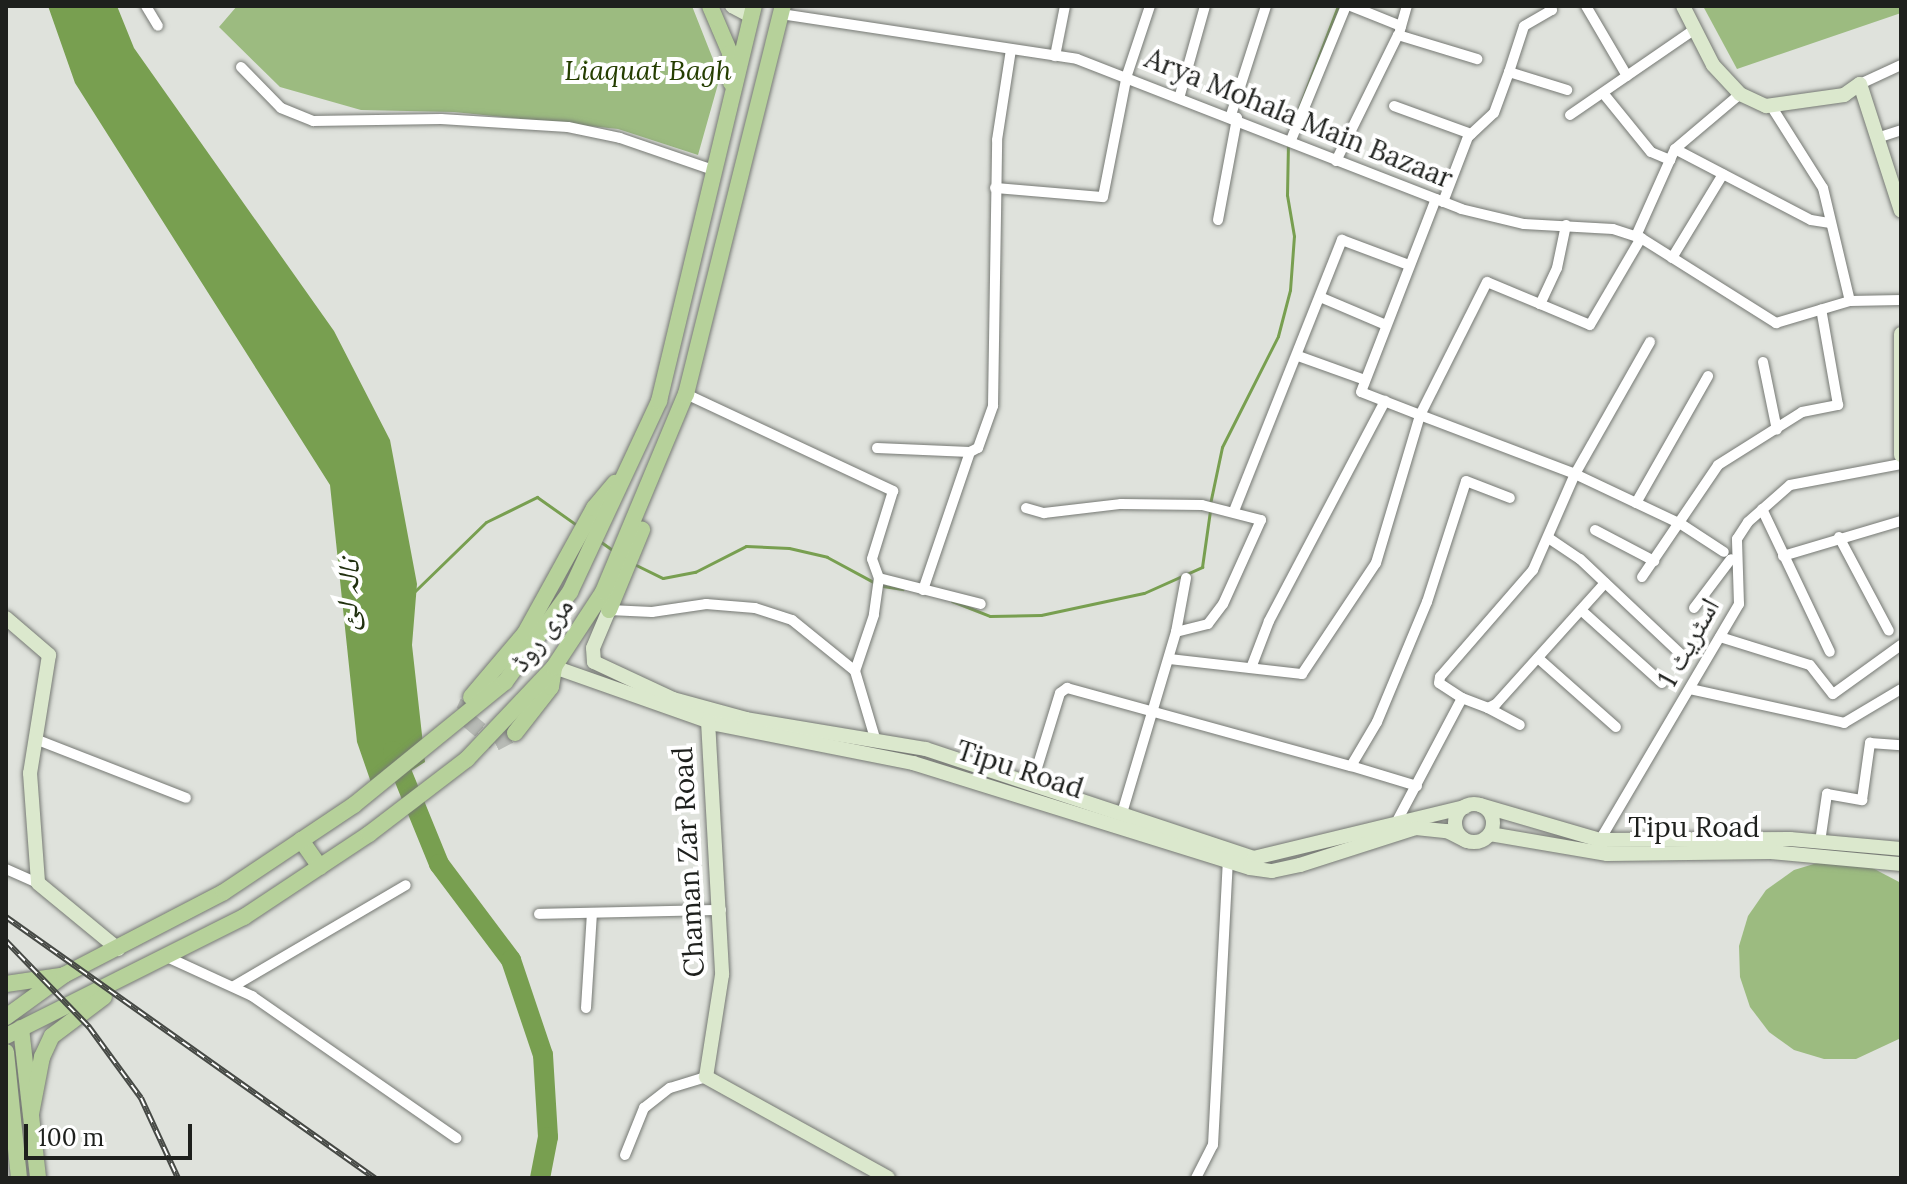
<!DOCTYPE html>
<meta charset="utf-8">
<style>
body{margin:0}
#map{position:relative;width:1907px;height:1184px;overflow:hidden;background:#dfe2dc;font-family:Lora,"Noto Naskh Arabic",serif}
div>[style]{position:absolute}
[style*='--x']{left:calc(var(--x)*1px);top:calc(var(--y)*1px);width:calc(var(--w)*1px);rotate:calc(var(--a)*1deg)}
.green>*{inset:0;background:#9cbb80}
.water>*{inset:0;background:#789f50}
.stream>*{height:3px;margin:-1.5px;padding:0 1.5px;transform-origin:1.5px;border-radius:1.5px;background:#789f50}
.river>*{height:20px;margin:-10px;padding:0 10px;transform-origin:10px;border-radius:10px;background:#789f50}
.primary-tunnel>*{height:16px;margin-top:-8px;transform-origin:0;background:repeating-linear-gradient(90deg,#b8bbb6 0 16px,transparent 0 24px)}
.roads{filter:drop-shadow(0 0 2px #767974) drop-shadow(0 0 2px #767974)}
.street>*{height:10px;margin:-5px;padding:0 5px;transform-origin:5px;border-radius:5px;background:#fff}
.secondary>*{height:14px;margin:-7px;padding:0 7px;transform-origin:7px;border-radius:7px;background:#dbe8cd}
.secondary>.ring{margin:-7px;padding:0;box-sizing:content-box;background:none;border:14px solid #dbe8cd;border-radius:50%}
.primary>*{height:16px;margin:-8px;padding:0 8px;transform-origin:8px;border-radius:8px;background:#b6d19a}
.rail>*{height:6px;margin-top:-3px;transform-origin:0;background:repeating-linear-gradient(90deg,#fff 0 9px,#464945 0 18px);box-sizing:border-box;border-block:2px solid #464945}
span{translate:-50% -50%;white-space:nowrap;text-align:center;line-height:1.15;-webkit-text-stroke:8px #fff;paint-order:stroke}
.park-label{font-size:28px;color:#253e01;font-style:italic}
.street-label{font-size:28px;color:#1e201d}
.water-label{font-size:30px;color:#21300f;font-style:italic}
.frame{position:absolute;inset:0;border:8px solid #1e201d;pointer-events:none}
.scale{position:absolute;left:24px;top:1124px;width:168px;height:36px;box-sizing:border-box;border:4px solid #1e201d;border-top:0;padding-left:10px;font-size:24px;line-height:28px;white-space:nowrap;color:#1e201d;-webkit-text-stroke:6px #fff;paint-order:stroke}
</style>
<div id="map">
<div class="green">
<div style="clip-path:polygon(237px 6px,692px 6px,720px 77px,698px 155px,618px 129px,454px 112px,361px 110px,280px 87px,219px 27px)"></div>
<div style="clip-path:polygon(1703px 6px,1901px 6px,1901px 13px,1737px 69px)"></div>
<div style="clip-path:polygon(1827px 860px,1861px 862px,1901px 883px,1901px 1038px,1856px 1059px,1824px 1059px,1794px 1050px,1769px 1032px,1750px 1007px,1740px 977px,1739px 946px,1748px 916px,1766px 890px,1794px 870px)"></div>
</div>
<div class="water">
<div style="clip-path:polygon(48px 6px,117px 6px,134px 48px,334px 331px,390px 440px,417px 584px,412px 645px,425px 762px,375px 794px,357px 742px,330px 485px,75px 83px)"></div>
</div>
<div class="stream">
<div style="--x:1291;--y:129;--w:132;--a:-69.1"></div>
<div style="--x:1210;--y:504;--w:58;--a:-78.1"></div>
<div style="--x:1222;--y:447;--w:124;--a:-63.2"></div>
<div style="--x:1278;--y:336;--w:48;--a:-75.4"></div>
<div style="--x:1290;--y:290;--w:54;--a:-85.8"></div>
<div style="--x:1294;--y:236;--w:42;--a:-99.7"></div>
<div style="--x:1287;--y:195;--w:50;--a:-88.9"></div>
<div style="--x:601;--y:542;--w:16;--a:35"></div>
<div style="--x:634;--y:564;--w:32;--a:26"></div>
<div style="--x:663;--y:578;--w:33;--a:-11"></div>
<div style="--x:695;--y:572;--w:57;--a:-27"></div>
<div style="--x:746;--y:546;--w:43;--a:2.7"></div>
<div style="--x:789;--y:548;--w:39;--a:13"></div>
<div style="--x:827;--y:557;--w:55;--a:28.4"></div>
<div style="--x:883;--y:586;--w:20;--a:9"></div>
<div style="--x:414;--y:592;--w:100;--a:-44.2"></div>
<div style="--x:486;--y:522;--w:57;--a:-26.1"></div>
<div style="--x:537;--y:497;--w:50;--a:35.3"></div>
<div style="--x:952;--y:601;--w:41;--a:21.5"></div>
<div style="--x:990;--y:616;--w:51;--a:-1.1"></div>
<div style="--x:1041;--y:615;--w:105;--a:-12.1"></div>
<div style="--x:1144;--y:593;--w:64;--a:-24.1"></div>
<div style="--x:1202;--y:567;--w:57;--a:-81.9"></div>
</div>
<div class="river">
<div style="--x:393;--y:751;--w:122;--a:67.8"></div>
<div style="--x:439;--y:864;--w:120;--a:53.1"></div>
<div style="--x:511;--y:960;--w:100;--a:71.4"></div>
<div style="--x:543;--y:1055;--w:82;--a:86.5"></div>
<div style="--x:548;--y:1137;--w:42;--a:101"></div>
</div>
<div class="primary-tunnel">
<div style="--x:468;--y:702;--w:10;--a:114"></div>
<div style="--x:464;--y:711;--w:10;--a:66"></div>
<div style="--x:468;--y:720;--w:35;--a:40"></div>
<div style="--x:495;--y:743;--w:22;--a:-27"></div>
</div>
<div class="roads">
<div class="street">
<div style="--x:146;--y:6;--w:23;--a:59"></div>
<div style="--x:1351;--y:6;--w:54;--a:21.8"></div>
<div style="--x:1586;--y:6;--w:81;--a:59.6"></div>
<div style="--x:781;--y:14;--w:299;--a:8.6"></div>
<div style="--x:1077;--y:59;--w:412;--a:21.3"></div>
<div style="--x:1461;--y:209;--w:65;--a:13.4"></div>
<div style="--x:1524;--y:224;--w:89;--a:3.2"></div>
<div style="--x:1613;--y:229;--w:29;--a:18"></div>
<div style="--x:1641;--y:238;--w:160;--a:32.2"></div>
<div style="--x:1776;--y:323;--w:77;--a:-16.6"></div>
<div style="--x:1400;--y:30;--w:25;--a:-74"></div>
<div style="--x:1055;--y:56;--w:51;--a:-78.7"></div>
<div style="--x:241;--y:67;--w:57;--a:45.7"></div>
<div style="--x:281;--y:108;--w:35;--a:22"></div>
<div style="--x:313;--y:121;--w:128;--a:-0.9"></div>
<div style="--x:441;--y:119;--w:127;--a:3.6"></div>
<div style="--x:568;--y:127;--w:53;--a:11.9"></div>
<div style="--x:620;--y:138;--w:102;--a:19"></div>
<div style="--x:1509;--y:72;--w:48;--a:-71.9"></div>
<div style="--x:1524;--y:26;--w:32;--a:-30"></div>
<div style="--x:1552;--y:10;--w:5;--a:-127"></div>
<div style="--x:1860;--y:84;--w:45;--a:-24.9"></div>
<div style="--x:1603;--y:93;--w:76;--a:50.9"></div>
<div style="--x:1651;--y:152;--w:21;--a:23"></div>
<div style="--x:1180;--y:95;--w:92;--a:-74.3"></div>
<div style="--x:1394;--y:106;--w:82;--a:20"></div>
<div style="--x:1773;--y:109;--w:93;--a:57.7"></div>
<div style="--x:1823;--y:188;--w:116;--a:76.6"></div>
<div style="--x:1850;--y:301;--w:51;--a:-1.1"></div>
<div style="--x:1231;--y:115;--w:114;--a:-72.2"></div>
<div style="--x:1570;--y:115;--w:152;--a:-34.5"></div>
<div style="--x:1880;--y:137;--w:22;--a:-18"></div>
<div style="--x:1291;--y:140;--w:145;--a:-67.7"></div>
<div style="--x:1675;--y:149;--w:153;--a:27.6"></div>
<div style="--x:1811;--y:220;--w:18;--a:9"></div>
<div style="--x:1336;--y:161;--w:140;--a:-63.8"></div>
<div style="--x:1398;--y:35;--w:83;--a:16.9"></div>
<div style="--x:995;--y:188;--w:108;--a:4.8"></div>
<div style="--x:1103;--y:197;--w:124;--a:-78.9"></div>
<div style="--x:1127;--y:75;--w:73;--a:-71.6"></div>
<div style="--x:1443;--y:202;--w:70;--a:-69"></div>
<div style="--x:1468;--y:137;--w:35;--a:-43"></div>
<div style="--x:1494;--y:113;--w:44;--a:-69.9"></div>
<div style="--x:1509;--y:72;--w:61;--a:17.2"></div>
<div style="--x:1218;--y:220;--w:104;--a:-79.4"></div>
<div style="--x:1566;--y:225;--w:44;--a:101.8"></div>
<div style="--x:1557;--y:268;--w:40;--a:115"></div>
<div style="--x:1540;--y:304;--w:57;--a:-157.5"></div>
<div style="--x:1487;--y:282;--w:149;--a:116.7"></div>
<div style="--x:1420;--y:415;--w:166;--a:20.8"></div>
<div style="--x:1575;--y:474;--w:117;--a:25.3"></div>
<div style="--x:1681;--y:524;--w:51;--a:33.1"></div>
<div style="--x:1636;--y:236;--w:95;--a:-65.9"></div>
<div style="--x:1675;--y:149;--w:85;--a:-40.2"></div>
<div style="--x:1672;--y:258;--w:98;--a:-58.7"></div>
<div style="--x:1320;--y:297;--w:72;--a:23"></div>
<div style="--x:1540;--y:304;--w:54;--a:22.8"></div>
<div style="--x:1590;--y:325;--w:101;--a:-59.6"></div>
<div style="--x:1298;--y:356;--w:71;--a:19.7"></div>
<div style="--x:1763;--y:362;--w:69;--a:78.4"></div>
<div style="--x:686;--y:394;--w:229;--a:25.1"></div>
<div style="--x:893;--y:491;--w:71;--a:107.2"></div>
<div style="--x:872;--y:559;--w:20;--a:70"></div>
<div style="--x:879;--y:578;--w:37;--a:98"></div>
<div style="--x:874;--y:615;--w:59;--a:108.7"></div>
<div style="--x:877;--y:448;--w:93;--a:2.5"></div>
<div style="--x:1636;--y:503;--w:146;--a:-60.4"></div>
<div style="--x:1026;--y:508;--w:19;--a:16"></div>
<div style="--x:1044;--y:513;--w:78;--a:-6.7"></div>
<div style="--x:1121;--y:504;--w:81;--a:0.7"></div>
<div style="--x:1202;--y:505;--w:61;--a:14.3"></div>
<div style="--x:1261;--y:520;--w:92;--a:114.3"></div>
<div style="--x:1223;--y:604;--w:25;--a:127"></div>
<div style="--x:1208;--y:624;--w:33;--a:166"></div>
<div style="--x:1176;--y:632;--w:189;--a:106.6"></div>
<div style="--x:1762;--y:509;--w:158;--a:64.6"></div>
<div style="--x:1234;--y:511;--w:292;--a:-68.3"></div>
<div style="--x:1342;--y:240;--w:72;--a:20.5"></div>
<div style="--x:1595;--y:530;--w:67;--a:27.7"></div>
<div style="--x:1839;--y:537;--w:106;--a:62"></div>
<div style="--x:1550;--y:539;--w:36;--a:34"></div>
<div style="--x:1580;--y:559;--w:140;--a:43.3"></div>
<div style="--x:1783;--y:556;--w:123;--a:-16.5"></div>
<div style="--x:1642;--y:577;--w:135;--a:-55.8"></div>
<div style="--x:1718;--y:465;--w:99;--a:-32.2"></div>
<div style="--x:1802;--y:412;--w:37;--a:-11"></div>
<div style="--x:1838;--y:405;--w:97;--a:-100"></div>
<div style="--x:879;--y:578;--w:105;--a:14.3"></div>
<div style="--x:923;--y:590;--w:146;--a:-71.2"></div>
<div style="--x:970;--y:452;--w:9;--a:-27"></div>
<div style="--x:978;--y:448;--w:45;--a:-70.3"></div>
<div style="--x:993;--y:406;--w:266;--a:-89.1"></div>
<div style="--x:997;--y:140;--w:91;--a:-81.2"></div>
<div style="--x:1694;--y:608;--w:61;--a:-52.9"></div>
<div style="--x:609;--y:610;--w:43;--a:2.7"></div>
<div style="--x:652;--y:612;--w:55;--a:-8.4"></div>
<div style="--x:706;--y:604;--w:49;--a:4.7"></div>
<div style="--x:755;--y:608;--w:39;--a:18"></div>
<div style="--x:792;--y:620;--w:81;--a:39"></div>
<div style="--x:855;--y:671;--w:70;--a:73.4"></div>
<div style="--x:1581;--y:610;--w:109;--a:42"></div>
<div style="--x:1176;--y:632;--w:55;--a:-79.5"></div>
<div style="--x:1720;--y:637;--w:94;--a:17.3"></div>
<div style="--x:1810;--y:665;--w:37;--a:52"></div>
<div style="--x:1833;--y:694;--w:84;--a:-35.8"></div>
<div style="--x:1538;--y:658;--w:104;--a:41.5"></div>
<div style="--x:1170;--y:659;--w:133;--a:6.5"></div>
<div style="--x:1302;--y:674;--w:133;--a:-56.3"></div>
<div style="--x:1376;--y:563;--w:154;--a:-73.4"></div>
<div style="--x:1420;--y:415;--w:63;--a:-158.7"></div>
<div style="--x:1361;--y:392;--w:207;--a:-68.8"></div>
<div style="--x:1251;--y:668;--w:50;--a:-69"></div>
<div style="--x:1269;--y:621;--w:249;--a:-62.2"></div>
<div style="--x:1690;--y:689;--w:158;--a:12.4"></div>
<div style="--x:1844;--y:723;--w:66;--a:-30.8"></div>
<div style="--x:1462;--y:698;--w:27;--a:-147"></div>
<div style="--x:1439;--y:683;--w:6;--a:-81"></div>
<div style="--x:1440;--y:677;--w:142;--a:-49"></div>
<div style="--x:1533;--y:570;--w:105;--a:-66.4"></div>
<div style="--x:1575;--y:474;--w:152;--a:-60.4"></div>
<div style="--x:1488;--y:708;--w:36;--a:28"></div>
<div style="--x:35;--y:739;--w:162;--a:21.3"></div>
<div style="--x:1032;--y:784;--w:95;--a:-72.9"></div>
<div style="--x:1060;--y:693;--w:9;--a:-36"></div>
<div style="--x:1067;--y:688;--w:295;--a:15.4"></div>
<div style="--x:1417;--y:786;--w:69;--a:-163.1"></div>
<div style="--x:1351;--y:766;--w:51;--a:-59.4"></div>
<div style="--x:1377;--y:722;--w:130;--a:-67.4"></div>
<div style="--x:1427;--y:602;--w:127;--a:-72.1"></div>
<div style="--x:1466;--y:481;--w:47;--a:21.1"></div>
<div style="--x:1397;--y:821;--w:139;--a:-62.1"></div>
<div style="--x:1462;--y:698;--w:28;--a:21"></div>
<div style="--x:1488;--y:708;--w:9;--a:-27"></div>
<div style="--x:1496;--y:704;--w:163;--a:-48"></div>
<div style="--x:1600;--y:840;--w:274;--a:-59.5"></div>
<div style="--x:1739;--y:604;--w:65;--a:-91.8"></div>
<div style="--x:1737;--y:539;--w:20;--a:-57"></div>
<div style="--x:1748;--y:522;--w:56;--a:-41.4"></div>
<div style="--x:1790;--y:485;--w:113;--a:-10.7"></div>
<div style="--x:1820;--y:842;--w:49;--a:-81.7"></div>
<div style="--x:1827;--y:794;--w:36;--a:10"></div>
<div style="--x:1862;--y:800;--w:58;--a:-82"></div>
<div style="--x:1870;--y:743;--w:31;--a:4"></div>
<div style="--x:6;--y:869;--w:35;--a:24"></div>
<div style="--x:539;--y:914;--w:182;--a:-1.3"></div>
<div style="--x:167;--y:957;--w:94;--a:24.6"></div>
<div style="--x:252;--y:996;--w:249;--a:34.8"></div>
<div style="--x:234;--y:986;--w:199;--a:-30.4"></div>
<div style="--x:586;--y:1008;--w:95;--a:-86.4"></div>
<div style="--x:625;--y:1155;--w:51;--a:-68"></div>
<div style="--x:644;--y:1108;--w:33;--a:-38"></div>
<div style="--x:670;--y:1088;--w:38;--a:-17"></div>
<div style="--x:1196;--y:1178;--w:37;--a:-63"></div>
<div style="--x:1213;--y:1145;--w:282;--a:-87"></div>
</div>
<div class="secondary">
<div style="--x:732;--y:6;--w:21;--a:28"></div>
<div style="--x:1683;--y:6;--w:66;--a:63"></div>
<div style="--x:1713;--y:65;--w:40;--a:47"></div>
<div style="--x:1740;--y:94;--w:29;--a:25"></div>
<div style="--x:1766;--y:106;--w:79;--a:-8"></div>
<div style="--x:1844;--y:95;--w:19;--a:-35"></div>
<div style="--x:1860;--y:84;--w:133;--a:72.1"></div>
<div style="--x:1901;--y:334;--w:121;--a:90"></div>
<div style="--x:609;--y:610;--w:41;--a:112.8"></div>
<div style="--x:593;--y:648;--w:14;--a:86"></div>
<div style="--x:594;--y:662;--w:87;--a:25.1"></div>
<div style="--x:673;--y:699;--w:76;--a:15.3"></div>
<div style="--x:746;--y:719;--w:182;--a:9.5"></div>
<div style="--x:926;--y:749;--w:346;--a:18.4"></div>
<div style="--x:1254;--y:858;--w:217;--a:-13.6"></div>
<div style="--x:6;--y:618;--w:57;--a:40.7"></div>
<div style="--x:49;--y:655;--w:120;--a:99.1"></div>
<div style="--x:30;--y:773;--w:110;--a:85.8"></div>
<div style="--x:38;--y:883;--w:104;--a:39.5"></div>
<div style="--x:554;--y:667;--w:172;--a:19.4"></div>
<div style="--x:716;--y:724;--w:201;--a:11.2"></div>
<div style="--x:913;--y:763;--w:353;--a:17.3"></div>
<div style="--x:1250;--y:868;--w:22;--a:8"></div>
<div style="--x:1272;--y:871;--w:29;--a:-12"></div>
<div style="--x:1300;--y:865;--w:122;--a:-17.7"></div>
<div style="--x:1416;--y:828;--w:31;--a:6"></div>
<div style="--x:1447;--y:831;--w:22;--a:27"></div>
<div style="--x:708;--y:721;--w:254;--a:86.8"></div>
<div style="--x:722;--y:975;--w:103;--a:98.9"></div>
<div style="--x:706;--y:1077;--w:208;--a:29"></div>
<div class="ring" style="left:1455px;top:804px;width:24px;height:24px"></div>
<div style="--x:1480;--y:805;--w:125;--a:16.3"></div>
<div style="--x:1600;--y:840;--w:190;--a:-0.3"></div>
<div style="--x:1790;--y:839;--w:111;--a:5.1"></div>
<div style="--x:1490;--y:834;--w:119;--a:9.7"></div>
<div style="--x:1607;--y:854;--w:164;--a:-0.7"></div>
<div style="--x:1771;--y:852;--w:131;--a:5.3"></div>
</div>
<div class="primary">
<div style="--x:710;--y:6;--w:51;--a:66.9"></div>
<div style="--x:730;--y:53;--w:30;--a:88"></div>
<div style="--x:609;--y:610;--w:87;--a:-67.6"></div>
<div style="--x:471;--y:697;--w:84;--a:-49.8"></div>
<div style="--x:525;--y:633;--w:143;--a:-61.1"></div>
<div style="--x:594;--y:508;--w:33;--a:-50"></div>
<div style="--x:515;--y:733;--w:58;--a:-52"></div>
<div style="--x:551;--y:687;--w:20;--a:-81"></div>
<div style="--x:301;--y:840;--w:33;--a:55"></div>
<div style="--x:6;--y:984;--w:55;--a:-8.4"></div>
<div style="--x:6;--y:1017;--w:72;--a:-35.9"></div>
<div style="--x:64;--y:975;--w:180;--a:-27.4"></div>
<div style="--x:224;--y:892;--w:156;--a:-33.8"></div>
<div style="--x:354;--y:805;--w:195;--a:-39.2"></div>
<div style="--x:505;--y:682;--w:111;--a:-54.2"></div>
<div style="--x:570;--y:592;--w:211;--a:-65"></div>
<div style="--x:659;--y:401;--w:406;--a:-76.5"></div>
<div style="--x:21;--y:1028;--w:151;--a:83.5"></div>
<div style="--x:6;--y:1036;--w:266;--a:-26.6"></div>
<div style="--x:244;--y:917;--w:150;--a:-33.6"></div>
<div style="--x:369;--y:834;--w:123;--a:-37.4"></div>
<div style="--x:467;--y:759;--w:127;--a:-46.6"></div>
<div style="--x:554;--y:667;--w:90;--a:-56.8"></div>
<div style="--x:603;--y:592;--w:215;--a:-67.3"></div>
<div style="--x:686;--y:394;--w:400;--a:-76"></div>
<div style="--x:6;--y:1052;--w:127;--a:84.1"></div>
<div style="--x:31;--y:1114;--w:58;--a:-79.1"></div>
<div style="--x:42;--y:1057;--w:23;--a:-65"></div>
<div style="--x:52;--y:1036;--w:65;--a:-36.9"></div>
</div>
</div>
<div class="rail">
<div style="--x:6;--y:917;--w:452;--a:35.3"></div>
<div style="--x:6;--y:941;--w:120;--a:46"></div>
<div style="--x:89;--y:1027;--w:88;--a:53.8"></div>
<div style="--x:141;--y:1098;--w:88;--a:65.2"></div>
</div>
<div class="park-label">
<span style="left:648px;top:70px">Liaquat Bagh</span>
</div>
<div class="street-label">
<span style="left:1299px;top:118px;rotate:22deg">Arya Mohala Main Bazaar</span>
<span style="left:541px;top:634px;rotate:-53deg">مری روڈ</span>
<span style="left:1688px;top:642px;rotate:-61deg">اسٹریٹ 1</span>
<span style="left:1020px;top:769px;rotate:18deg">Tipu Road</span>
<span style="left:1694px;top:827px">Tipu Road</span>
<span style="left:688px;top:862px;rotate:-93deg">Chaman Zar Road</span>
</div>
<div class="water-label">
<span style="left:347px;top:595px;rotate:-88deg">نالہ لئ</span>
</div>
<div class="frame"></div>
<div class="scale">100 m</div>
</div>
